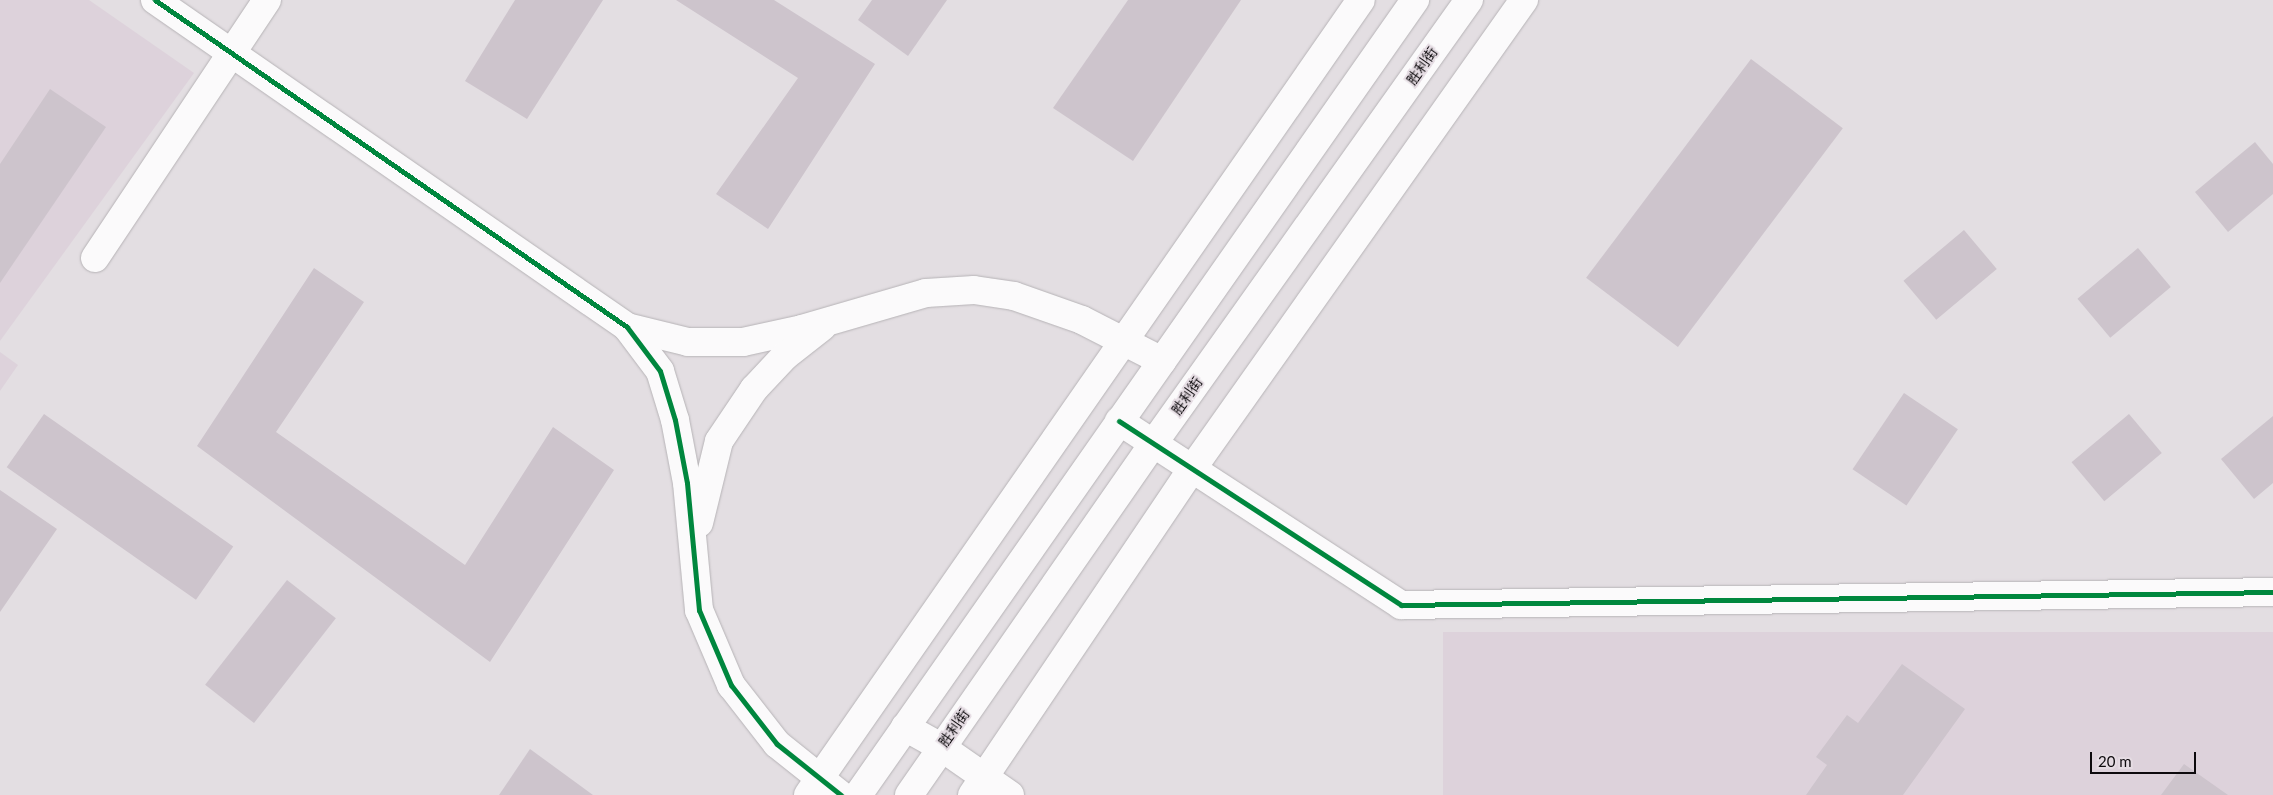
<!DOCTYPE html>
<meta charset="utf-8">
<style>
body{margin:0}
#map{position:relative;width:2273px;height:795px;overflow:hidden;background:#e3dee2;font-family:Lato,"Noto Sans SC",sans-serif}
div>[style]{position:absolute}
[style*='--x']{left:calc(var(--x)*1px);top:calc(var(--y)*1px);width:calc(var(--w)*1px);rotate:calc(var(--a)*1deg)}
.built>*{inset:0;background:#ddd2db;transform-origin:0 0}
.building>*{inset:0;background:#cdc4cc;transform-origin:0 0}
.roads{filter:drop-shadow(0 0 1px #b6b3b6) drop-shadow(0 0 1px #b6b3b6)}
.minor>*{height:28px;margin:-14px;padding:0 14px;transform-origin:14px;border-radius:14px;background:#fbfafb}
.major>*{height:28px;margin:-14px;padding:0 14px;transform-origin:14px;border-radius:14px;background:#fbfafb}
.cycleway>*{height:5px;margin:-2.5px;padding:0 2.5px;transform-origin:2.5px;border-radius:2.5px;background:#00873e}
span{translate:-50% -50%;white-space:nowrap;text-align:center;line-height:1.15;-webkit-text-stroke:4px #e5dce3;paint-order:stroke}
.street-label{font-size:14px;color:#0d0a0d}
.scale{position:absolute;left:2090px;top:752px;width:106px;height:22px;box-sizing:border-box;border:2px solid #0d0a0d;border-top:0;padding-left:6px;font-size:15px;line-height:18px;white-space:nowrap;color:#0d0a0d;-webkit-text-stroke:4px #e5dce3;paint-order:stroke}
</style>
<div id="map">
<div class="built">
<div style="clip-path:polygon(0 0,89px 0,194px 73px,0 341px)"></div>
<div style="clip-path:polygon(0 352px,18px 365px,0 391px)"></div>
<div style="left:1443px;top:632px;width:830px;height:198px"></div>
</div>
<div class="building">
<div style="clip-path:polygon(515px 0,603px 0,527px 119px,465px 81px)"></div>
<div style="clip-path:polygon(676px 0,774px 0,875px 64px,768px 229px,716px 194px,798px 78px)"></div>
<div style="clip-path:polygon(872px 0,947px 0,908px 56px,858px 20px)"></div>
<div style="clip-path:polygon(1128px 0,1241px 0,1133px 161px,1053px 108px)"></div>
<div style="left:1751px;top:59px;width:115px;height:274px;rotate:37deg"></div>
<div style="clip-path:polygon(50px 89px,106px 127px,0 283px,0 164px)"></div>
<div style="clip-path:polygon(2255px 142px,2273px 164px,2273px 194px,2228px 232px,2195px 192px)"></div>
<div style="left:1964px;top:230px;width:51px;height:79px;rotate:50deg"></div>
<div style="left:2138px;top:248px;width:51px;height:79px;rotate:50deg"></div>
<div style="clip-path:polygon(314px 268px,364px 302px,276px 432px,465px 565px,553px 427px,614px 470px,490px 662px,197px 446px)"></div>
<div style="left:1904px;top:393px;width:65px;height:92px;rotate:34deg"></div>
<div style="left:44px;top:414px;width:231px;height:65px;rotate:35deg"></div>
<div style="left:2129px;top:414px;width:51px;height:75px;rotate:50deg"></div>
<div style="clip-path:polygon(2273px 416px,2273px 483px,2254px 499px,2221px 459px)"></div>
<div style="clip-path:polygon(0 490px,57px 529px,0 612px)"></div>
<div style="left:287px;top:580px;width:62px;height:133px;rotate:38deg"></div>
<div style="clip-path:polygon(1902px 664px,1965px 709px,1903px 795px,1806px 795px,1827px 765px,1816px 757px,1847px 715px,1858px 723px)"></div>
<div style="clip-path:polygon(530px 749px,593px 795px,499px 795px)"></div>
<div style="clip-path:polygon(2184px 764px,2228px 795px,2161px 795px)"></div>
</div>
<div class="roads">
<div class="minor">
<div style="--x:155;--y:0;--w:574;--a:34.71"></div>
<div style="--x:627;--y:327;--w:55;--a:53.1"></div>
<div style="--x:660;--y:371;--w:51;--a:73"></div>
<div style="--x:675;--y:420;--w:64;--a:79.2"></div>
<div style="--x:687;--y:483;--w:128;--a:84.6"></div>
<div style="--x:699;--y:610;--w:82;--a:66.9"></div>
<div style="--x:731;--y:685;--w:75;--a:52.1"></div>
<div style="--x:777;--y:744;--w:82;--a:38.6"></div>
<div style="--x:95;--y:258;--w:310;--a:-56.3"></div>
<div style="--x:627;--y:327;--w:63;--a:13.8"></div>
<div style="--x:688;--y:342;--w:55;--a:0"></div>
<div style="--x:743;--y:342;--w:60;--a:-12.4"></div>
<div style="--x:802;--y:329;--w:129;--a:-16.2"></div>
<div style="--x:926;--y:293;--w:48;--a:-3.6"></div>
<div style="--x:974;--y:290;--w:40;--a:8.5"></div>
<div style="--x:1014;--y:296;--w:72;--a:19.4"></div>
<div style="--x:1082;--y:320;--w:90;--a:27.1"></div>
<div style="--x:1119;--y:421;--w:337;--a:33.1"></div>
<div style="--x:1401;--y:605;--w:872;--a:-0.85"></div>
<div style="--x:699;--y:523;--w:84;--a:-76.3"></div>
<div style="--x:719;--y:441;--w:63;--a:-56.1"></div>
<div style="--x:754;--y:389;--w:45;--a:-46.8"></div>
<div style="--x:785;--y:356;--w:47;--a:-38.1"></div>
<div style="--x:905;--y:727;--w:41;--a:29.1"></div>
<div style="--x:941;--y:747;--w:84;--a:34.8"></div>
<div style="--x:808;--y:795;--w:968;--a:-55.18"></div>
<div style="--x:972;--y:795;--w:393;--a:-56"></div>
<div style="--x:1192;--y:469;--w:575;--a:-54.71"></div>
</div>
<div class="major">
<div style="--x:858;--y:795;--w:971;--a:-54.98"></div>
<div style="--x:909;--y:795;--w:427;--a:-55.2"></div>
<div style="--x:1153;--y:444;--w:545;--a:-54.56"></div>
</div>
</div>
<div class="cycleway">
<div style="--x:155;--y:0;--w:574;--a:34.71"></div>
<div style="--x:627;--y:327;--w:55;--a:53.1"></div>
<div style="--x:660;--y:371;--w:51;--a:73"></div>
<div style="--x:675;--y:420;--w:64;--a:79.2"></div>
<div style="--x:687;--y:483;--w:128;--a:84.6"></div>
<div style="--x:699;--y:610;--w:82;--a:66.9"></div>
<div style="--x:731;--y:685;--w:75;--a:52.1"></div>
<div style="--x:777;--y:744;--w:82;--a:38.6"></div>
<div style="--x:1119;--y:421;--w:337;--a:33.1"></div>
<div style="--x:1401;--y:605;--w:872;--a:-0.85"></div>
</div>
<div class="street-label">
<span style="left:1422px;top:66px;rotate:-55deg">胜利街</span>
<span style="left:1187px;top:396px;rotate:-55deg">胜利街</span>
<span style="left:954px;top:728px;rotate:-55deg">胜利街</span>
</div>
<div class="scale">20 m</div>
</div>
